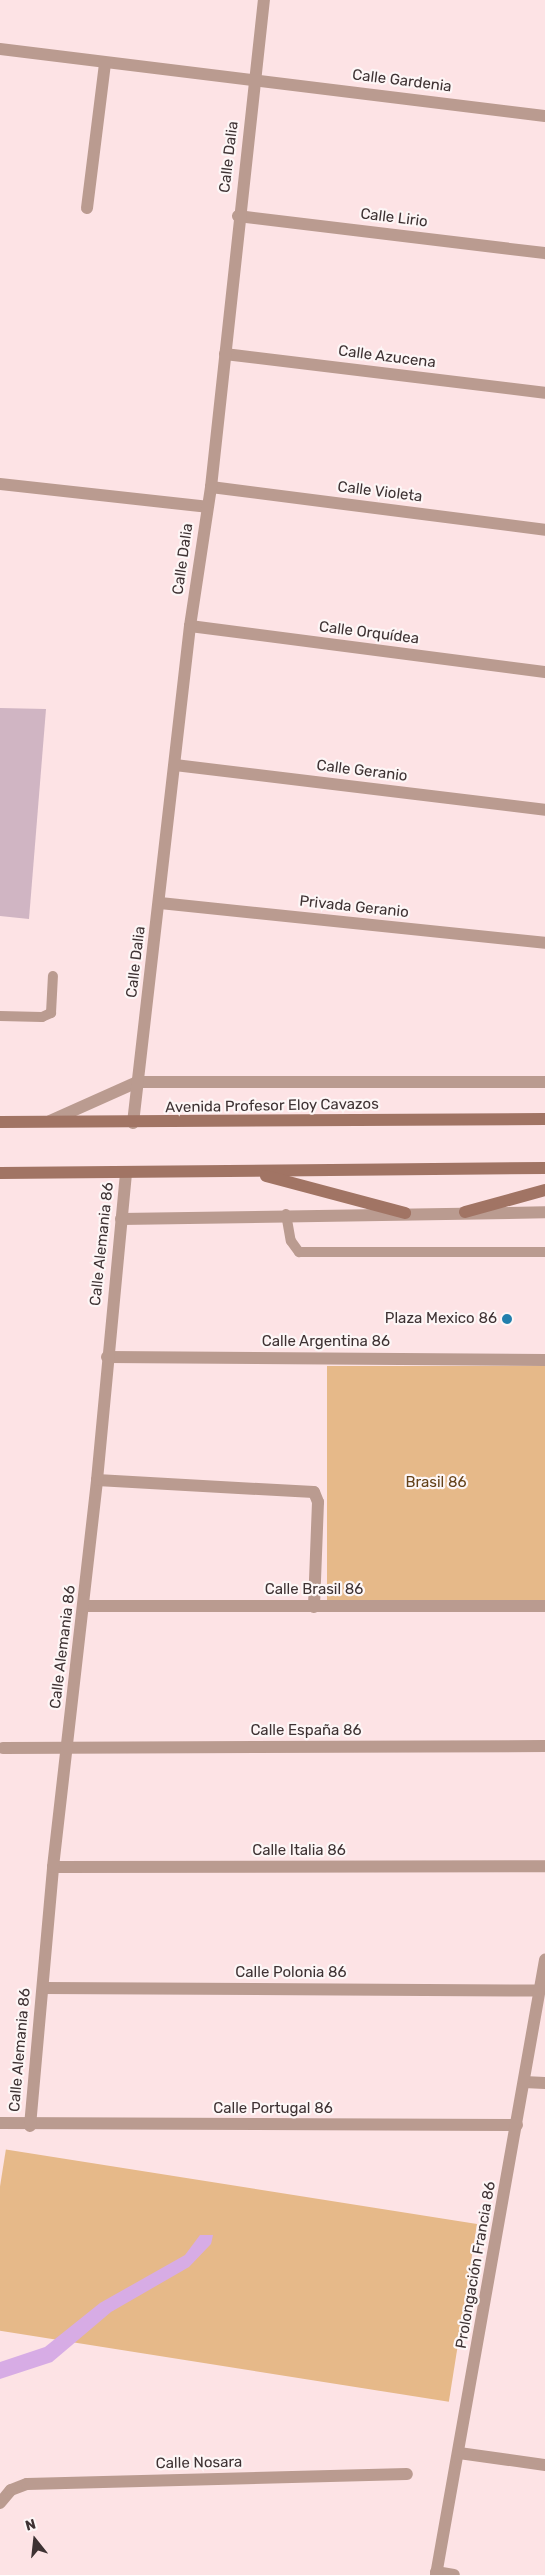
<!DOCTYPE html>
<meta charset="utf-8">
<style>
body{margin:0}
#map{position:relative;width:545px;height:2575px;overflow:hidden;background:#fde3e5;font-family:Rubik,sans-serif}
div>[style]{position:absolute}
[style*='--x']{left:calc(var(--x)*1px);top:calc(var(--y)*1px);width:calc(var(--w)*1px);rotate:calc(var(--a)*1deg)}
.green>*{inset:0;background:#e6b989;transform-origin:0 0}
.water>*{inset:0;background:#d7ace5}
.building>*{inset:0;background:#d0b5c3}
.service>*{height:10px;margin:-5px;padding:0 5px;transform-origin:5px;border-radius:5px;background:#ba9b90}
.minor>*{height:12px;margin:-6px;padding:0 6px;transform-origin:6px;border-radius:6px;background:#ba9b90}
.tertiary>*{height:12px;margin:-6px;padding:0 6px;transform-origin:6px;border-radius:6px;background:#ba9b90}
.secondary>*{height:12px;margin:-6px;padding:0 6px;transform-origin:6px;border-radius:6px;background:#a17464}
.dots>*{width:14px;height:14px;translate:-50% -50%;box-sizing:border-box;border:2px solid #fdf6f6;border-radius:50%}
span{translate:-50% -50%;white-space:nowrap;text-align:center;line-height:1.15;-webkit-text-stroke:4.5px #fdf6f6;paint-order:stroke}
.street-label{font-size:15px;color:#3e3233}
.poi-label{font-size:15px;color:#3e3233}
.right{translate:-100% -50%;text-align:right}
.park-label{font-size:15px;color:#644219}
.north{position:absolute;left:10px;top:2515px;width:50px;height:50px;-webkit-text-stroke:4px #fdf6f6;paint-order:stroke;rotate:344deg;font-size:14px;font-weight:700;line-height:20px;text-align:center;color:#3e3233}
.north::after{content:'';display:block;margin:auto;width:18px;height:22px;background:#3e3233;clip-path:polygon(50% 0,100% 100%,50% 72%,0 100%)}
</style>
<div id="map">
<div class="green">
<div style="left:327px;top:1366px;width:218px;height:234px"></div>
<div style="left:477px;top:2224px;width:180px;height:477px;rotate:99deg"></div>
</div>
<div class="water">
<div style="clip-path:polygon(200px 2235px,213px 2235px,211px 2244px,189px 2267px,111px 2312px,52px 2362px,0 2379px,0 2362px,45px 2347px,100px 2303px,185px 2255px)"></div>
</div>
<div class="building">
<div style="clip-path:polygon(0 708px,46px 709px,29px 919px,0 916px)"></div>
</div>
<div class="service">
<div style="--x:0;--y:1016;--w:42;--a:1.4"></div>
<div style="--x:42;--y:1017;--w:10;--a:-24"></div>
<div style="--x:51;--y:1013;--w:37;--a:-87"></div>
<div style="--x:286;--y:1214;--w:27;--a:80"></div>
<div style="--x:291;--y:1241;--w:14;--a:54"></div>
<div style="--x:299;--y:1252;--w:246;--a:0"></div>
</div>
<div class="minor">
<div style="--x:0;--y:49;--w:549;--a:7.01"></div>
<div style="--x:87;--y:208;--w:146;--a:-82.9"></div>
<div style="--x:238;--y:216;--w:309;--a:6.9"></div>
<div style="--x:225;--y:354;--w:322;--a:6.9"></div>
<div style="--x:0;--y:484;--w:208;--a:6.3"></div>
<div style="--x:211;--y:487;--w:337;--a:7.3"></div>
<div style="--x:190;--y:626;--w:358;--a:7.4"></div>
<div style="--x:175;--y:765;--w:373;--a:6.9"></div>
<div style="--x:160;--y:903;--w:387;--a:5.9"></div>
<div style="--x:50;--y:1121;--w:95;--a:-24.1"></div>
<div style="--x:137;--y:1082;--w:408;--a:0"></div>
<div style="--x:121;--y:1219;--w:424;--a:-0.9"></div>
<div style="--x:107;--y:1357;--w:438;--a:0.4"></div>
<div style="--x:97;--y:1480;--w:217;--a:3.2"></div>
<div style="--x:314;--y:1492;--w:11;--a:68"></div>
<div style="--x:318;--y:1502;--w:105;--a:92.2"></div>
<div style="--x:84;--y:1606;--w:461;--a:0"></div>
<div style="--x:3;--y:1748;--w:542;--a:-0.21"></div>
<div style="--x:53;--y:1867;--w:492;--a:-0.1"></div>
<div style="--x:43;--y:1988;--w:496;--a:0.3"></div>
<div style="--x:524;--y:2082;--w:21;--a:3"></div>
<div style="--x:0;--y:2123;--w:517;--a:0.22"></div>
<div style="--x:30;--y:2126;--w:260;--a:-84.9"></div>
<div style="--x:53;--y:1867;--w:389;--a:-83.5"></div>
<div style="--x:97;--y:1480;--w:309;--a:-84.6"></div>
<div style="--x:459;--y:2453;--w:87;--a:7.9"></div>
<div style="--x:0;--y:2503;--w:17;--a:-50"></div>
<div style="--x:11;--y:2490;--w:17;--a:-21"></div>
<div style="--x:27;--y:2484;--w:380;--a:-1.5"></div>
<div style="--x:436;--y:2572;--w:18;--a:9"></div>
</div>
<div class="tertiary">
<div style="--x:133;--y:1123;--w:500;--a:-83.46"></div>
<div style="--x:190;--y:626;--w:141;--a:-81.4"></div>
<div style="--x:211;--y:487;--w:490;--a:-83.8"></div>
<div style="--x:436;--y:2575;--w:625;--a:-79.95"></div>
</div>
<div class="secondary">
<div style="--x:0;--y:1122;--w:545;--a:-0.32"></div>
<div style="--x:0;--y:1173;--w:545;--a:-0.53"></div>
<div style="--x:266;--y:1176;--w:144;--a:14.9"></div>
<div style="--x:465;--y:1212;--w:83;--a:-15.4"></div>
</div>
<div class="dots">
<div style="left:507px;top:1319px;background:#227fac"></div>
</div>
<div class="street-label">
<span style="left:402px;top:81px;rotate:7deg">Calle Gardenia</span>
<span style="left:229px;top:157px;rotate:-83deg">Calle Dalia</span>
<span style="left:394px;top:218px;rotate:7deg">Calle Lirio</span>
<span style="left:387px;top:357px;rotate:7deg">Calle Azucena</span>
<span style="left:380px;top:492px;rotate:7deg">Calle Violeta</span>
<span style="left:183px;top:559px;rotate:-82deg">Calle Dalia</span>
<span style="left:369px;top:633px;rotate:7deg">Calle Orquídea</span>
<span style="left:362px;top:771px;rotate:7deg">Calle Geranio</span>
<span style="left:354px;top:907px;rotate:6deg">Privada Geranio</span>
<span style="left:136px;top:962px;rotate:-83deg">Calle Dalia</span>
<span style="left:272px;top:1106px;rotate:-1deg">Avenida Profesor Eloy Cavazos</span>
<span style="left:102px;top:1244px;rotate:-84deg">Calle Alemania 86</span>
<span style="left:326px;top:1342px">Calle Argentina 86</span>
<span style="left:314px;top:1590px">Calle Brasil 86</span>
<span style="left:63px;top:1647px;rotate:-83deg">Calle Alemania 86</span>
<span style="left:306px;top:1731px">Calle España 86</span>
<span style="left:299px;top:1851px">Calle Italia 86</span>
<span style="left:291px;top:1973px">Calle Polonia 86</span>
<span style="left:20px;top:2050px;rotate:-85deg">Calle Alemania 86</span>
<span style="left:273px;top:2109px">Calle Portugal 86</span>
<span style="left:476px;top:2265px;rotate:-80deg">Prolongación Francia 86</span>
<span style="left:199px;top:2463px;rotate:-1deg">Calle Nosara</span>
</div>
<div class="poi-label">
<span class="right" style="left:497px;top:1319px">Plaza Mexico 86</span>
</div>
<div class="park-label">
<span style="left:436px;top:1483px">Brasil 86</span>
</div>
<div class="north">N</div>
</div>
